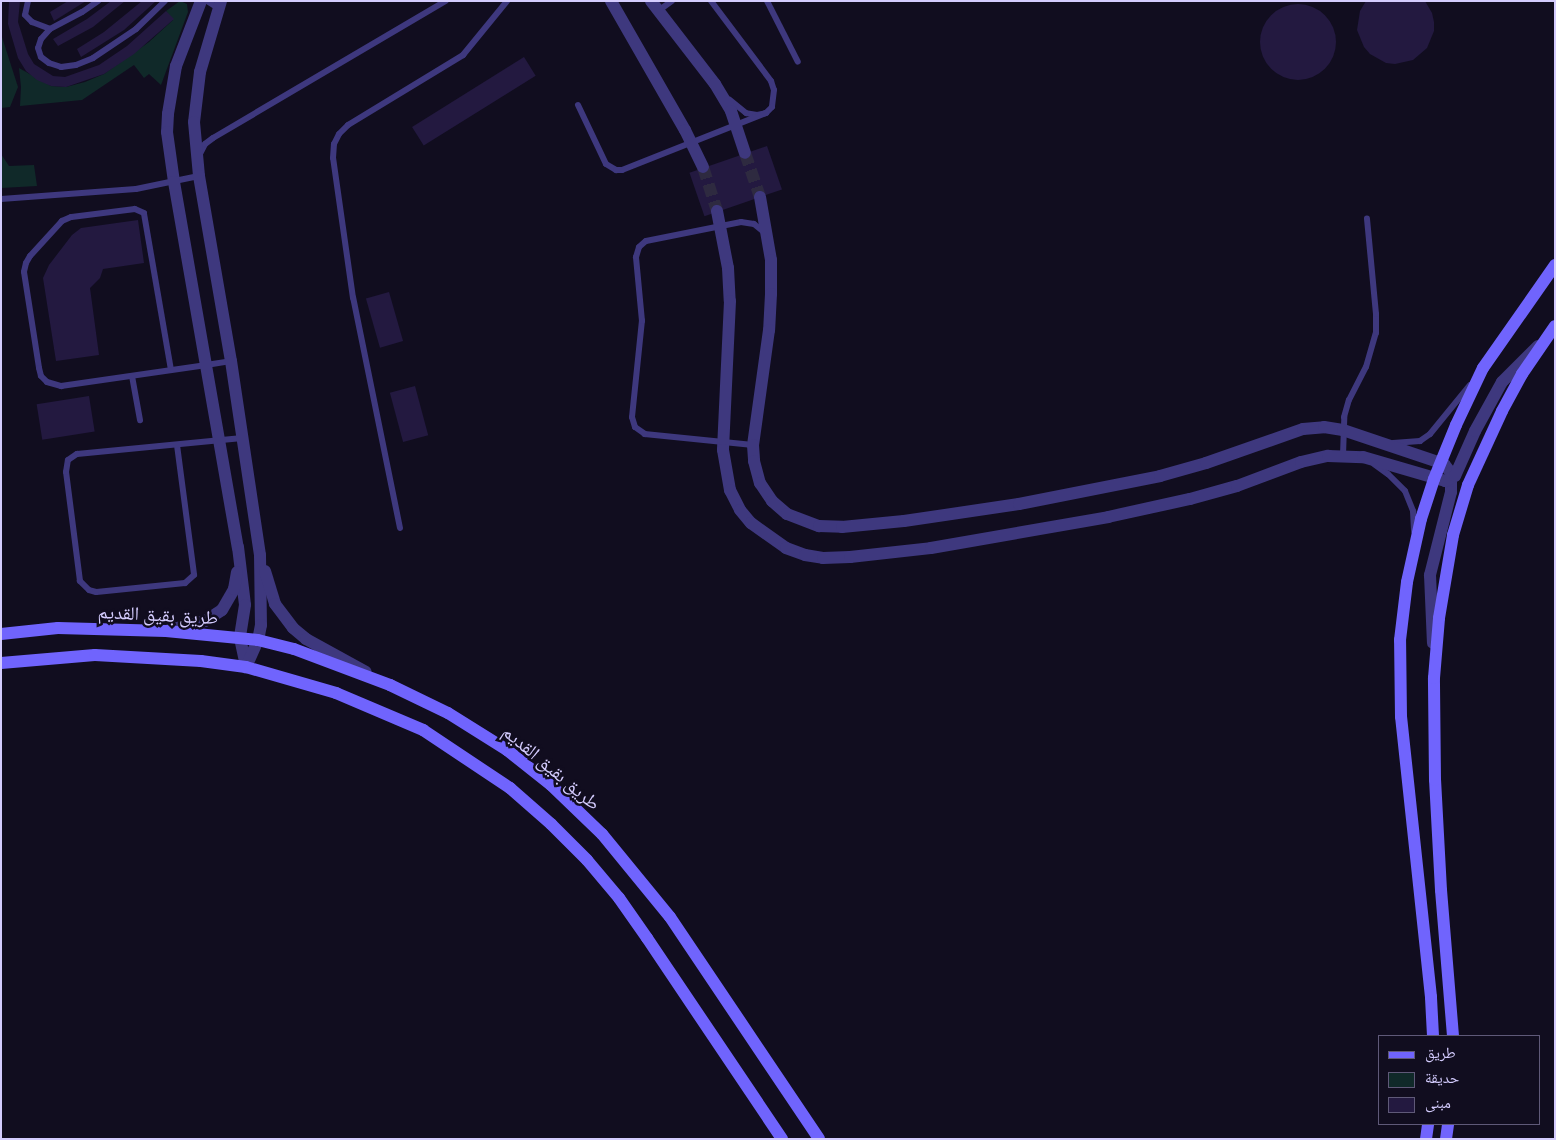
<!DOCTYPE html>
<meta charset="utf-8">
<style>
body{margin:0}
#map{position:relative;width:1556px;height:1140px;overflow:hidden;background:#110d1f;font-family:"Exo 2","Noto Naskh Arabic",sans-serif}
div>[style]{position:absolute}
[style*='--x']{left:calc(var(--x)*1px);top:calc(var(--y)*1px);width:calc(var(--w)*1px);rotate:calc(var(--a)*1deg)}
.green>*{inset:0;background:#102929}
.building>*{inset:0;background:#231940;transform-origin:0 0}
.round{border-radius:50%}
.street-tunnel>*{height:12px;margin-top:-6px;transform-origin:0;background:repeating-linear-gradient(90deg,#2e2a40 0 12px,transparent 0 18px)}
.lane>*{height:6px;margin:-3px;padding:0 3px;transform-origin:3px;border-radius:3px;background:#3e387e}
.street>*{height:12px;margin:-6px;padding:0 6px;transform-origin:6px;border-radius:6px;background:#3e387e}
.secondary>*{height:12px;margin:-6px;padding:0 6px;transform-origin:6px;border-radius:6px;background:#7064fd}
span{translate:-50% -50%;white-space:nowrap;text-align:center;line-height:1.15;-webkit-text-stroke:5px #110d1f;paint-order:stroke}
.street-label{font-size:19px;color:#d4ccfe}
.frame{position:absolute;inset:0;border:2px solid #d4ccfe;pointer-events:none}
.legend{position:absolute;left:1378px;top:1035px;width:162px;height:90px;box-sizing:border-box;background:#110d1f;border:1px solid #5f5978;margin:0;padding:6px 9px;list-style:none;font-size:15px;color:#d4ccfe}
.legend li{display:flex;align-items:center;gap:10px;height:25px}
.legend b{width:25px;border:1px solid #5f5978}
</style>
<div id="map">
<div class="green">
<div style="clip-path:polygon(180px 1px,187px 4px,188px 12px,161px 85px,149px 74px,144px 78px,134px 65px,82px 100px,20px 106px,21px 87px,19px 68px,51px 86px,66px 87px,85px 82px,104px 74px,149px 42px,173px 20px,166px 11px)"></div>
<div style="clip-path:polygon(1px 34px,18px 87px,10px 107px,1px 108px)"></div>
<div style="clip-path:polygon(1px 154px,9px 166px,34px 165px,37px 186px,1px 188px)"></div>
</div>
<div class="building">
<div style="clip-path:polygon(9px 1px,20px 1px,18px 22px,28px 54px,34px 64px,53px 76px,65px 77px,99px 65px,127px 46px,166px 11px,174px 19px,134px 54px,104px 74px,66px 87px,51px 86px,37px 80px,26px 71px,18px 58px,8px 24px)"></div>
<div style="clip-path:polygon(68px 1px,86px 1px,54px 21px,50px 12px)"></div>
<div style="clip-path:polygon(111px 1px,125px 1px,93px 27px,58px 46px,53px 39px,87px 19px)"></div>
<div style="clip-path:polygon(142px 1px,156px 1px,124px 30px,81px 57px,77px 49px,104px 32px)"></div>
<div style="clip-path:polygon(1366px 1px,1425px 1px,1432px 13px,1434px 22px,1434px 31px,1427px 48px,1413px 60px,1395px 64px,1386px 63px,1370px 54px,1364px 47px,1357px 30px,1360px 11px)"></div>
<div class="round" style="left:1260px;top:4px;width:76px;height:76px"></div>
<div style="left:524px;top:57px;width:22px;height:132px;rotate:58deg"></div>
<div style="left:767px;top:146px;width:46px;height:82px;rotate:71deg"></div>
<div style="clip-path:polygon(138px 220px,144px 263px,103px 269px,100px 278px,90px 288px,99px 355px,56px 361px,43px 278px,49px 265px,72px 235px,81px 228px)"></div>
<div style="left:389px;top:292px;width:51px;height:24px;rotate:74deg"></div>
<div style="left:415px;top:386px;width:51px;height:26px;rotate:75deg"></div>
<div style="left:89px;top:396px;width:36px;height:53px;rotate:81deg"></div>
</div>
<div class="street-tunnel">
<div style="--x:745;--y:153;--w:46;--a:71.2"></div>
<div style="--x:703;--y:167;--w:46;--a:72.3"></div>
</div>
<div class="lane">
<div style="--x:28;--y:1;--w:14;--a:102"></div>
<div style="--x:25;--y:15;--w:10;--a:45"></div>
<div style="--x:32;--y:22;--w:19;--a:21"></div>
<div style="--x:98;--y:1;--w:19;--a:145"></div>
<div style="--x:82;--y:12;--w:36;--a:152"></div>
<div style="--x:50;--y:29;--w:13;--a:132"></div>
<div style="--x:41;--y:39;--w:9;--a:108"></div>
<div style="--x:38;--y:48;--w:9;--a:72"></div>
<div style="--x:41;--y:57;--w:10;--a:37"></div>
<div style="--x:49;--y:63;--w:13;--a:18"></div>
<div style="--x:61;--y:67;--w:15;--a:-8"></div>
<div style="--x:76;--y:65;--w:18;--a:-22"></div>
<div style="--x:93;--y:58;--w:52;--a:-34"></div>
<div style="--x:136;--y:29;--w:40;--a:-44"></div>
<div style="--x:207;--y:1;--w:13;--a:32"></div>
<div style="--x:711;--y:1;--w:100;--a:53.1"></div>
<div style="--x:771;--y:81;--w:9;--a:72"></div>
<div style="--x:774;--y:90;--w:17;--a:97"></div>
<div style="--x:772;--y:107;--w:8;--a:135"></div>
<div style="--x:766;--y:113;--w:9;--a:167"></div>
<div style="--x:757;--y:115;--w:11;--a:-170"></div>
<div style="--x:746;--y:113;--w:21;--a:-141"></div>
<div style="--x:767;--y:1;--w:68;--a:63.1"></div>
<div style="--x:658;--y:11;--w:17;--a:-36"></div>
<div style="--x:578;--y:105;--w:65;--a:64.6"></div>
<div style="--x:606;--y:164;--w:12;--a:31"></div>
<div style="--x:616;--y:170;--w:6;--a:0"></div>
<div style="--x:622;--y:170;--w:155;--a:-21.6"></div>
<div style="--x:200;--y:154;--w:11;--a:-63"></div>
<div style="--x:205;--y:144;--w:10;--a:-37"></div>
<div style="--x:213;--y:138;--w:270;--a:-30.5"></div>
<div style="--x:1;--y:199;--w:135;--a:-4.2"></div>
<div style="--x:136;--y:189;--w:64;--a:-11.7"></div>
<div style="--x:171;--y:370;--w:159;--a:-99.8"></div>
<div style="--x:144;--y:213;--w:10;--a:-156"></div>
<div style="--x:135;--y:209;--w:64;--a:172.9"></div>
<div style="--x:71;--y:217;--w:10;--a:156"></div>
<div style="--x:62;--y:221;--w:47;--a:132.4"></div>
<div style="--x:30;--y:256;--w:8;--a:120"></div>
<div style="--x:26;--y:263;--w:9;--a:103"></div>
<div style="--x:24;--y:272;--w:97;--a:81.1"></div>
<div style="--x:39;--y:368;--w:8;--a:76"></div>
<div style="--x:41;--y:376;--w:8;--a:45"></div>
<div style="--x:47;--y:382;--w:15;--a:16"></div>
<div style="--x:61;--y:386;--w:147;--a:-8.2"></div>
<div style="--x:206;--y:365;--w:25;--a:-9"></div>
<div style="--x:132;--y:376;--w:45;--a:79.7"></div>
<div style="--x:1393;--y:443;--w:27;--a:-4"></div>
<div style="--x:1420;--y:441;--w:12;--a:-35"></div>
<div style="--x:1430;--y:434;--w:63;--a:-50.8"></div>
<div style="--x:177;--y:445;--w:131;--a:82.5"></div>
<div style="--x:194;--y:575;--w:12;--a:138"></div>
<div style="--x:185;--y:583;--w:89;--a:174.2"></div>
<div style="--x:96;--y:592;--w:7;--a:-164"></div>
<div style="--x:89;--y:590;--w:13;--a:-135"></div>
<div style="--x:80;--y:581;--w:110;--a:-97.3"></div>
<div style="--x:66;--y:472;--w:12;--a:-81"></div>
<div style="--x:68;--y:460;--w:11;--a:-34"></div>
<div style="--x:77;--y:454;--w:166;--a:-5.5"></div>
<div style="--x:753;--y:445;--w:109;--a:-174.2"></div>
<div style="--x:645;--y:434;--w:12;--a:-145"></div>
<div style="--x:635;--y:427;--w:10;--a:-107"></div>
<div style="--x:632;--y:417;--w:97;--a:-84.1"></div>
<div style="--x:642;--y:321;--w:64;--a:-95.4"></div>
<div style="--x:636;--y:257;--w:10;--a:-73"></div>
<div style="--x:639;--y:247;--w:9;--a:-41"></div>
<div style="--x:646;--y:241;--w:97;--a:-11.3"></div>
<div style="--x:741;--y:222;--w:13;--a:9"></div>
<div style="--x:754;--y:224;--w:13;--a:39"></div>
<div style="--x:1343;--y:455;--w:38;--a:-88"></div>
<div style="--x:1344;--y:417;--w:18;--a:-74"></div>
<div style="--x:1349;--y:400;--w:37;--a:-63"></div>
<div style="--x:1366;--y:367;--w:35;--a:-74"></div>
<div style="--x:1376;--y:333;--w:19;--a:-90"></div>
<div style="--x:1376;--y:314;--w:96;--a:-95.4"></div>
<div style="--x:1374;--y:464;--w:17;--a:36"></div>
<div style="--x:1388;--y:474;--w:24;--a:45"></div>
<div style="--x:1405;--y:491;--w:22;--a:68"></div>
<div style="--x:1413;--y:511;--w:20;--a:87"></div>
<div style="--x:400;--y:528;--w:235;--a:-101.5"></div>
<div style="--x:353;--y:298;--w:141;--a:-98.1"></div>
<div style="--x:333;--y:158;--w:14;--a:-86"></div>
<div style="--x:334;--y:144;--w:11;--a:-63"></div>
<div style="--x:339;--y:134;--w:13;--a:-45"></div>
<div style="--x:348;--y:125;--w:135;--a:-31.3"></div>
<div style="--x:463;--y:55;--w:70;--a:-50.8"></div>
</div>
<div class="street">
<div style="--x:201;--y:1;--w:70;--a:111"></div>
<div style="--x:176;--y:66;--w:49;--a:99.5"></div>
<div style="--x:168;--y:114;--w:18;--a:93"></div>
<div style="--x:167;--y:132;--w:50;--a:82"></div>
<div style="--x:174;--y:182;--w:371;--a:80.1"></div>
<div style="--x:238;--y:547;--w:58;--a:83.1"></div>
<div style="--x:245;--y:605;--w:33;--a:99"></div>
<div style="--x:240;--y:638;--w:30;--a:78"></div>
<div style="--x:221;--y:1;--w:74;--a:106.5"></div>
<div style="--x:200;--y:72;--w:50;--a:96.8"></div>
<div style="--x:194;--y:122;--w:54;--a:84.7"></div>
<div style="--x:199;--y:176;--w:188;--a:80.2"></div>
<div style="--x:231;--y:361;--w:196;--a:81.5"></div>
<div style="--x:260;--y:555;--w:70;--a:89.2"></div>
<div style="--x:261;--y:625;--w:15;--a:101"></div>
<div style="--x:258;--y:640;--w:30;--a:114"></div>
<div style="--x:611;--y:1;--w:149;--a:60.2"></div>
<div style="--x:685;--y:130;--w:41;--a:64.1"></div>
<div style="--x:651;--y:1;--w:105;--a:52.4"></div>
<div style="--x:715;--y:84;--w:31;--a:59"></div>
<div style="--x:731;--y:111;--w:44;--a:71.6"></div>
<div style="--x:760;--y:197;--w:64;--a:80.1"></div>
<div style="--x:771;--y:260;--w:34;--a:90"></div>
<div style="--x:771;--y:294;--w:36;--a:93"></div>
<div style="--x:769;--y:330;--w:116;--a:97.9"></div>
<div style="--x:753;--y:445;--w:16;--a:86"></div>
<div style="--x:754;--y:461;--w:23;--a:75"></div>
<div style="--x:760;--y:483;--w:22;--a:56"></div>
<div style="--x:772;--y:501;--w:20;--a:41"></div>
<div style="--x:787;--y:514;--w:34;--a:21"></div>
<div style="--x:819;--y:526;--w:23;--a:2"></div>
<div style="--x:842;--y:527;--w:62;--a:-5.5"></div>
<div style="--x:904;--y:521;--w:116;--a:-8.4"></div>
<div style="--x:1019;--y:504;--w:144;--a:-11.2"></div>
<div style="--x:1160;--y:476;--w:48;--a:-15.8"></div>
<div style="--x:1206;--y:463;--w:103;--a:-19.3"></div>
<div style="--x:1303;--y:429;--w:21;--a:-5"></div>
<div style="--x:1324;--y:427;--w:19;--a:9"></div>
<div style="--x:1343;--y:430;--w:107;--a:18.6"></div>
<div style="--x:1444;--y:464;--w:11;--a:52"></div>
<div style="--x:1451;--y:473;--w:19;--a:90"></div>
<div style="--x:1451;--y:492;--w:86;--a:104.2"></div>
<div style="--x:1430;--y:575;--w:68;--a:87.5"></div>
<div style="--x:717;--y:211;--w:58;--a:79.1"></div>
<div style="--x:728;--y:268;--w:33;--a:87"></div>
<div style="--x:730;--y:301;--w:149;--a:92.7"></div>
<div style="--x:723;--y:450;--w:41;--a:80.1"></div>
<div style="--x:730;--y:490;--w:22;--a:63"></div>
<div style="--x:740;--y:510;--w:17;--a:50"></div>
<div style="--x:751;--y:523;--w:43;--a:35.5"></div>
<div style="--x:786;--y:548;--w:20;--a:20"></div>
<div style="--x:805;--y:555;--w:18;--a:9"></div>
<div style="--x:823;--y:558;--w:27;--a:-2"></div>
<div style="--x:850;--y:557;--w:81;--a:-6.3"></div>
<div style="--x:931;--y:548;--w:180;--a:-9.9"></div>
<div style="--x:1108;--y:517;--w:84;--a:-12.4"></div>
<div style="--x:1190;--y:499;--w:49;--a:-15.5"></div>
<div style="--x:1237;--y:486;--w:68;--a:-20.6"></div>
<div style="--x:1301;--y:462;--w:28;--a:-13"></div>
<div style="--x:1328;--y:456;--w:35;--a:2"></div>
<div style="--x:1363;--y:457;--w:85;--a:16.3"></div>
<div style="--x:1445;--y:481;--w:11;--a:-27"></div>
<div style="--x:1455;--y:476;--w:49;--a:-66"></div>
<div style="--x:1475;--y:431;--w:56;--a:-61.1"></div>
<div style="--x:1502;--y:382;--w:51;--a:-45"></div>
<div style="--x:265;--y:571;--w:34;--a:73"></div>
<div style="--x:275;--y:604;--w:30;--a:53"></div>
<div style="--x:293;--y:628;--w:17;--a:40"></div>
<div style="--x:306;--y:639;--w:68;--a:28.8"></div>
<div style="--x:169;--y:630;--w:37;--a:-14"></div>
<div style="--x:205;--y:621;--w:20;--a:-33"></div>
<div style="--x:222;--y:610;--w:24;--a:-60"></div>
<div style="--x:234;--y:589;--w:17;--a:-80"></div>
</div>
<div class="secondary">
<div style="--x:1;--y:634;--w:57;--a:-6"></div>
<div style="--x:58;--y:628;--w:108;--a:1.6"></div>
<div style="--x:166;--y:631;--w:92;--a:5.6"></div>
<div style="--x:258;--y:640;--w:37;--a:14"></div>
<div style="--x:294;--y:649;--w:103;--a:20.6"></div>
<div style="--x:390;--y:685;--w:64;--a:25.8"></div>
<div style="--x:448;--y:713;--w:70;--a:32.1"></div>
<div style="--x:507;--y:750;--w:56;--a:38.5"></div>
<div style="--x:551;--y:785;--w:71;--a:43.9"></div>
<div style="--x:602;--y:834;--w:107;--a:50.7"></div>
<div style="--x:670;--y:917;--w:267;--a:56.1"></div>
<div style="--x:1;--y:663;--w:94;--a:-4.9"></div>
<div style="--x:95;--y:655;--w:106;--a:3.2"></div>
<div style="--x:201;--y:661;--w:45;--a:7.6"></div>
<div style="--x:246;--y:667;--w:94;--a:16.1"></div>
<div style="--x:336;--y:693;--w:95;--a:23"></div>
<div style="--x:423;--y:730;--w:105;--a:33.7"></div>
<div style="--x:510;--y:788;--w:55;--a:41.3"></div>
<div style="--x:551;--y:824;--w:51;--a:45"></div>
<div style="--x:587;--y:860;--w:50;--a:49.9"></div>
<div style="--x:619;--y:898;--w:49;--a:55"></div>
<div style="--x:647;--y:938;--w:242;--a:56.1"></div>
<div style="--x:1433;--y:1036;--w:39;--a:-93"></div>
<div style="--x:1431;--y:997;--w:282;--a:-96.1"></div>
<div style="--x:1401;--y:717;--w:77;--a:-90.7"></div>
<div style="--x:1400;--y:640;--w:58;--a:-83.1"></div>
<div style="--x:1407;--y:582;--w:65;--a:-77.5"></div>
<div style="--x:1421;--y:519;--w:42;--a:-72"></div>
<div style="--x:1434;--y:479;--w:58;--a:-67.8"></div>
<div style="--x:1456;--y:425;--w:63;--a:-64.7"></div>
<div style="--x:1483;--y:368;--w:126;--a:-55"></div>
<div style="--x:1453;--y:1036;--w:146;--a:-94.7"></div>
<div style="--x:1441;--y:890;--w:110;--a:-93.1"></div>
<div style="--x:1435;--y:780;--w:102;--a:-90.6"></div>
<div style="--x:1434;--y:678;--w:60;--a:-85.2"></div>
<div style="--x:1439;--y:618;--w:84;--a:-80.4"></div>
<div style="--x:1453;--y:535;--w:52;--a:-73.3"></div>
<div style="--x:1468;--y:485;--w:81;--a:-65.3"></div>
<div style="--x:1502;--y:411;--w:42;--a:-61.6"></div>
<div style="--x:1522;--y:374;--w:58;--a:-55.5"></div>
<div style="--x:1426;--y:1139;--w:15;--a:-82"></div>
<div style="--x:1446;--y:1139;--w:15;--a:-82"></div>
</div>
<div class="street-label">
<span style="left:158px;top:614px;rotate:3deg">طريق بقيق القديم</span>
<span style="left:552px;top:767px;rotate:40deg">طريق بقيق القديم</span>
</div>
<div class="frame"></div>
<ul class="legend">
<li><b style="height:6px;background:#7064fd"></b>طريق</li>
<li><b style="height:14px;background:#102929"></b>حديقة</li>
<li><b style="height:14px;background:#231940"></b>مبنى</li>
</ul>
</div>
